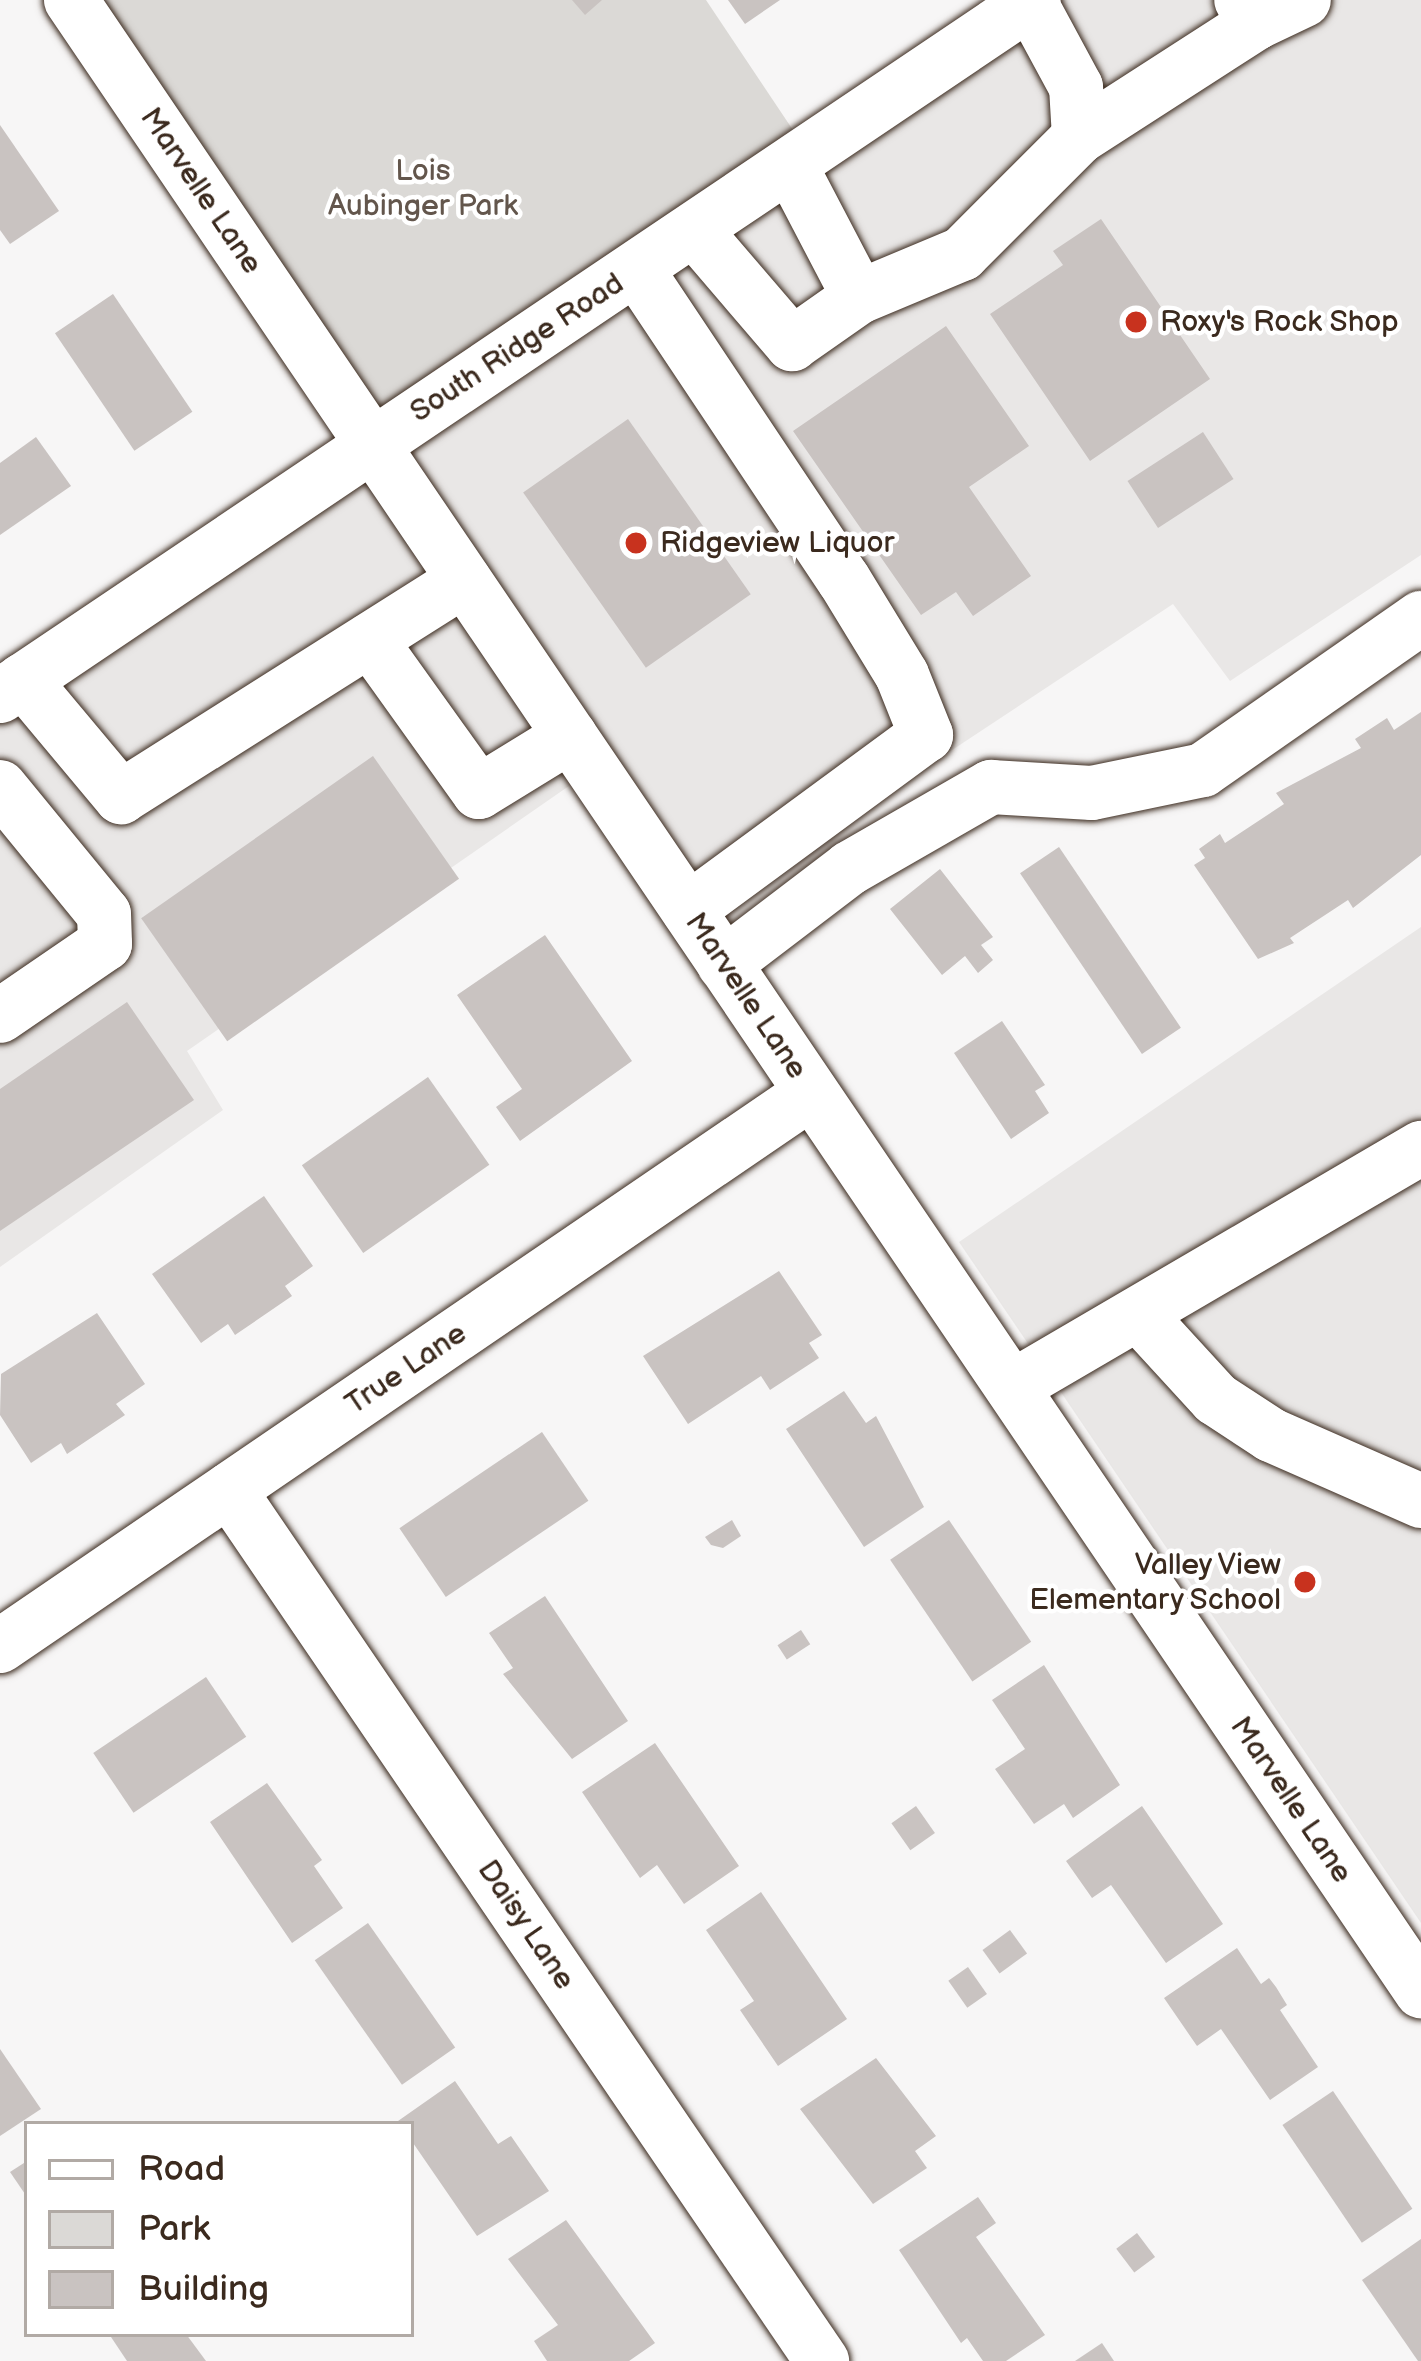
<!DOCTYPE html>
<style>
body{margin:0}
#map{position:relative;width:1421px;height:2361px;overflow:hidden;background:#f7f6f6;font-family:"Balsamiq Sans",sans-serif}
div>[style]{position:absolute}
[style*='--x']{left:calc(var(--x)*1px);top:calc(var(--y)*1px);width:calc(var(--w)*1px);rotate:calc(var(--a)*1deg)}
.built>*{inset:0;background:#e9e7e6}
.green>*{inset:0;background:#dbd9d6}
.building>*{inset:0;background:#c9c3c1;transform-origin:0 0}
.roads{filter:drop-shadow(0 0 3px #3b2a1e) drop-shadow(0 0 3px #3b2a1e)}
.minor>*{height:54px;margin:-27px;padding:0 27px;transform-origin:27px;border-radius:27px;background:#fff}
.dots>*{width:33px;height:33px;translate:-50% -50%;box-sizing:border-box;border:6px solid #fff;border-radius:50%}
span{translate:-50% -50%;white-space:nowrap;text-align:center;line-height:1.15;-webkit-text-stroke:9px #fff;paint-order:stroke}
.park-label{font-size:30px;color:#63564c}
.street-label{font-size:30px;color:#3b2a1e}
.poi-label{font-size:30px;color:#3b2a1e}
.left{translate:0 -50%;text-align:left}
.right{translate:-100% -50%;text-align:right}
.legend{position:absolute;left:24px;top:2121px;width:390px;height:216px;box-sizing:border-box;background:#fff;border:3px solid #b1aaa5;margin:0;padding:15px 21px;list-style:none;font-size:36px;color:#3b2a1e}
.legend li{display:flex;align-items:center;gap:24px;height:60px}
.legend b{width:60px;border:3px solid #b1aaa5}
</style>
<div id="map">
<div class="built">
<div style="clip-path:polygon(1034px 0,1421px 0,1421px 555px,1230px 681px,1173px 604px,695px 920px,592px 770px,187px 1051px,223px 1110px,0 1267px,0 696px)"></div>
<div style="clip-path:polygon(1421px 927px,1421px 1923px,959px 1242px)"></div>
</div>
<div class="green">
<div style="clip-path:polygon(71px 0,706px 0,813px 160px,372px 443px)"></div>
</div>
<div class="building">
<div style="clip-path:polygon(572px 0,602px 0,585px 15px)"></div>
<div style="clip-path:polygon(728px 0,780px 0,745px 24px)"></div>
<div style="clip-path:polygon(0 125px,59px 211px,10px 244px,0 230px)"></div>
<div style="clip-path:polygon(1101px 219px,1210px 379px,1090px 461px,990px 314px,1063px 265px,1053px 251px)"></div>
<div style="left:113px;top:294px;width:142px;height:70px;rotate:56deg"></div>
<div style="clip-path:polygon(946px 326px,1029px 446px,969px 487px,1031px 576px,973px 616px,956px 592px,921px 615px,793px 431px)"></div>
<div style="left:628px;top:419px;width:214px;height:128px;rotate:55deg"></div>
<div style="left:1203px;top:432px;width:56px;height:90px;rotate:57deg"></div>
<div style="clip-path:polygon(36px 437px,71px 486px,0 535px,0 463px)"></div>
<div style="clip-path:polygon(1421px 712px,1421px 855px,1353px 908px,1348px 900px,1290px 938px,1294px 943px,1258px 959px,1194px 865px,1205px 858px,1199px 849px,1220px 834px,1225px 843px,1284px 804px,1276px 793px,1361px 748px,1355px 739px,1387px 718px,1394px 730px)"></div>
<div style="left:373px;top:756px;width:150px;height:283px;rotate:55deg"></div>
<div style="left:1059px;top:847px;width:218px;height:47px;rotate:56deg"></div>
<div style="clip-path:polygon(940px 869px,993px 937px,981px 945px,993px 960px,978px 973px,965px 956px,942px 975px,890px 909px)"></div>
<div style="clip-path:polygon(545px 935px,632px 1061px,520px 1141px,496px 1107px,522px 1089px,457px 995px)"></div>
<div style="clip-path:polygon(127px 1002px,194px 1100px,0 1231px,0 1089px)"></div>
<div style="clip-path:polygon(1002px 1021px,1045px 1085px,1035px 1091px,1049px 1113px,1011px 1139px,954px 1053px)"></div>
<div style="left:428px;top:1077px;width:107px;height:154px;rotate:55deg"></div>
<div style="clip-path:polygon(264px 1196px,313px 1266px,285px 1286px,292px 1296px,235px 1335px,228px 1324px,201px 1343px,152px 1274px)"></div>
<div style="clip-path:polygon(779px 1271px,822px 1335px,809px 1343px,819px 1358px,770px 1390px,761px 1376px,688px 1424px,643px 1356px)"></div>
<div style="clip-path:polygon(97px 1313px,145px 1384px,116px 1404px,125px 1415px,67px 1454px,61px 1443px,31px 1463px,0 1415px,1px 1374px)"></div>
<div style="clip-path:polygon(844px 1391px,866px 1423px,876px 1416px,924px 1507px,864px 1547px,786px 1429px)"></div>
<div style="left:542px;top:1432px;width:83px;height:172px;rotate:56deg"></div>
<div style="clip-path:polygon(732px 1520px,741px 1536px,723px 1548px,711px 1545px,705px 1537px)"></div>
<div style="left:949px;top:1520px;width:147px;height:71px;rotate:56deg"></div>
<div style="clip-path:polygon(545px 1596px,628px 1721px,572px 1759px,503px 1674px,513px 1668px,489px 1633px)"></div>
<div style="left:801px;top:1630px;width:17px;height:28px;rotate:57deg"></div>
<div style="clip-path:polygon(1044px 1665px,1120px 1785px,1073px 1818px,1064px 1804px,1034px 1824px,995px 1769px,1025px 1749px,992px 1700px)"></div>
<div style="left:206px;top:1677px;width:72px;height:136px;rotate:56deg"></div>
<div style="clip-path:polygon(655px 1743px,739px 1866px,684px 1904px,657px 1865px,640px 1878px,582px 1792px)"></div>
<div style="clip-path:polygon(267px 1783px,322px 1860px,314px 1866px,343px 1908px,292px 1943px,210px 1822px)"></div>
<div style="left:916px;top:1806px;width:33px;height:30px;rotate:55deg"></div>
<div style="clip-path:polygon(1142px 1806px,1223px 1924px,1166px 1963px,1111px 1885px,1092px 1898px,1066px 1861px)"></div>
<div style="clip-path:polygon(761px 1892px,847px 2019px,778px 2066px,740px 2010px,754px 2001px,706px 1930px)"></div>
<div style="left:368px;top:1923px;width:152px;height:65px;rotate:55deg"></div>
<div style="left:1010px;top:1930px;width:29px;height:34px;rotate:54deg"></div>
<div style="clip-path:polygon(1237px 1948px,1261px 1984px,1269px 1978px,1276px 1987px,1287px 2005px,1280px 2010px,1318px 2067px,1270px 2100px,1221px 2029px,1197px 2046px,1164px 1998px)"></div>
<div style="left:968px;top:1967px;width:33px;height:24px;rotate:55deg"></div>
<div style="clip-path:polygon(0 2049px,41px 2109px,0 2136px)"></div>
<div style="clip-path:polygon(876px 2058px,936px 2136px,915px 2151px,927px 2168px,873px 2204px,800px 2109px)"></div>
<div style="clip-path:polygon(455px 2081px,498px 2144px,511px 2136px,549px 2191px,477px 2236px,411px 2140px,411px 2124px,398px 2121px)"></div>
<div style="left:1333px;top:2091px;width:142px;height:61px;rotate:56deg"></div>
<div style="clip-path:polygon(27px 2161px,27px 2197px,10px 2172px)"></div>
<div style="clip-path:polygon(978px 2197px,996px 2223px,976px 2237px,1045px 2335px,1006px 2361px,983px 2361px,967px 2338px,961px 2343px,899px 2250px)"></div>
<div style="clip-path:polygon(566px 2220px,655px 2343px,629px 2361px,547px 2361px,534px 2341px,558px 2325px,508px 2259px)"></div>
<div style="left:1137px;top:2233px;width:30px;height:26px;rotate:53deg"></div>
<div style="clip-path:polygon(1421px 2239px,1421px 2361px,1418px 2361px,1362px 2280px)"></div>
<div style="clip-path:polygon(109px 2334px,186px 2334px,206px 2361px,127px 2361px)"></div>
<div style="clip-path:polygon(1102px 2343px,1114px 2361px,1075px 2361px)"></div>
</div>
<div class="roads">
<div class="minor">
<div style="--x:71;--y:0;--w:2406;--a:55.86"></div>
<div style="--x:1256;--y:23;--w:53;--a:-25.6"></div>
<div style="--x:1079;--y:137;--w:211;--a:-32.8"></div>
<div style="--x:1256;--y:23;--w:27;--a:-123"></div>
<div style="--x:696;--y:232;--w:148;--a:49.4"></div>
<div style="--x:792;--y:344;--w:82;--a:-35"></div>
<div style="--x:859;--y:297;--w:147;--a:-117.6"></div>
<div style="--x:637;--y:270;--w:373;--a:56.3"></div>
<div style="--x:844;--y:580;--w:111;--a:58.6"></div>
<div style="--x:902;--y:675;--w:65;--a:68.2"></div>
<div style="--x:926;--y:735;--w:295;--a:143.7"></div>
<div style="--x:859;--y:297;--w:112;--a:-22.7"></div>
<div style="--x:962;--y:254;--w:165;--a:-45"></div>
<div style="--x:1079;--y:137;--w:50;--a:-93.4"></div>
<div style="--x:1076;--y:87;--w:97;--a:-118.4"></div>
<div style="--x:370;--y:640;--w:187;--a:54.4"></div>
<div style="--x:479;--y:792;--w:107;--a:-31.6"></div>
<div style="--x:23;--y:680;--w:153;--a:50.1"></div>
<div style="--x:121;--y:797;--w:406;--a:-32.3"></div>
<div style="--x:0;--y:696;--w:1246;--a:-33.95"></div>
<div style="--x:0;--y:787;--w:164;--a:50.7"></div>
<div style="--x:104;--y:914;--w:30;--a:88"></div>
<div style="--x:105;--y:944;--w:127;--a:145.6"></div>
<div style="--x:724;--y:964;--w:158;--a:-37.3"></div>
<div style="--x:850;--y:868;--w:163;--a:-29.9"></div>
<div style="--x:991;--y:787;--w:101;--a:3.4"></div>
<div style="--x:1092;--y:793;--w:113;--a:-11.7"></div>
<div style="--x:1203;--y:770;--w:266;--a:-34.9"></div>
<div style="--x:1138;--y:1314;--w:115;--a:47.5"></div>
<div style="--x:1216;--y:1399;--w:66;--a:33.2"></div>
<div style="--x:1271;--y:1435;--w:164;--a:23.7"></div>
<div style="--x:1012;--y:1387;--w:474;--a:-30.3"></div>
<div style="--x:229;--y:1490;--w:1054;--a:55.75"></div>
<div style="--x:0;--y:1646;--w:982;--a:-34.29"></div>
</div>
</div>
<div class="dots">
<div style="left:1136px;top:322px;background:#c8321e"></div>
<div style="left:636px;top:543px;background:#c8321e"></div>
<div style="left:1305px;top:1582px;background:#c8321e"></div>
</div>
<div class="park-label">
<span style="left:423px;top:188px">Lois<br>Aubinger Park</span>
</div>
<div class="street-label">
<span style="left:201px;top:191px;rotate:56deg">Marvelle Lane</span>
<span style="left:517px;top:348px;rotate:-33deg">South Ridge Road</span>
<span style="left:746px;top:996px;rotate:56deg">Marvelle Lane</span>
<span style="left:406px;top:1369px;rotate:-34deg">True Lane</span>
<span style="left:1291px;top:1800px;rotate:56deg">Marvelle Lane</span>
<span style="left:526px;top:1925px;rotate:56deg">Daisy Lane</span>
</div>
<div class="poi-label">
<span class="left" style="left:1160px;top:322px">Roxy's Rock Shop</span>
<span class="left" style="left:660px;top:543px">Ridgeview Liquor</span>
<span class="right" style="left:1281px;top:1582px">Valley View<br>Elementary School</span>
</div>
<ul class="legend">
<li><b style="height:15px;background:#fff"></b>Road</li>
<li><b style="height:33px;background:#dbd9d6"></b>Park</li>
<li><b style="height:33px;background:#c9c3c1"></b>Building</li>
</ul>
</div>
